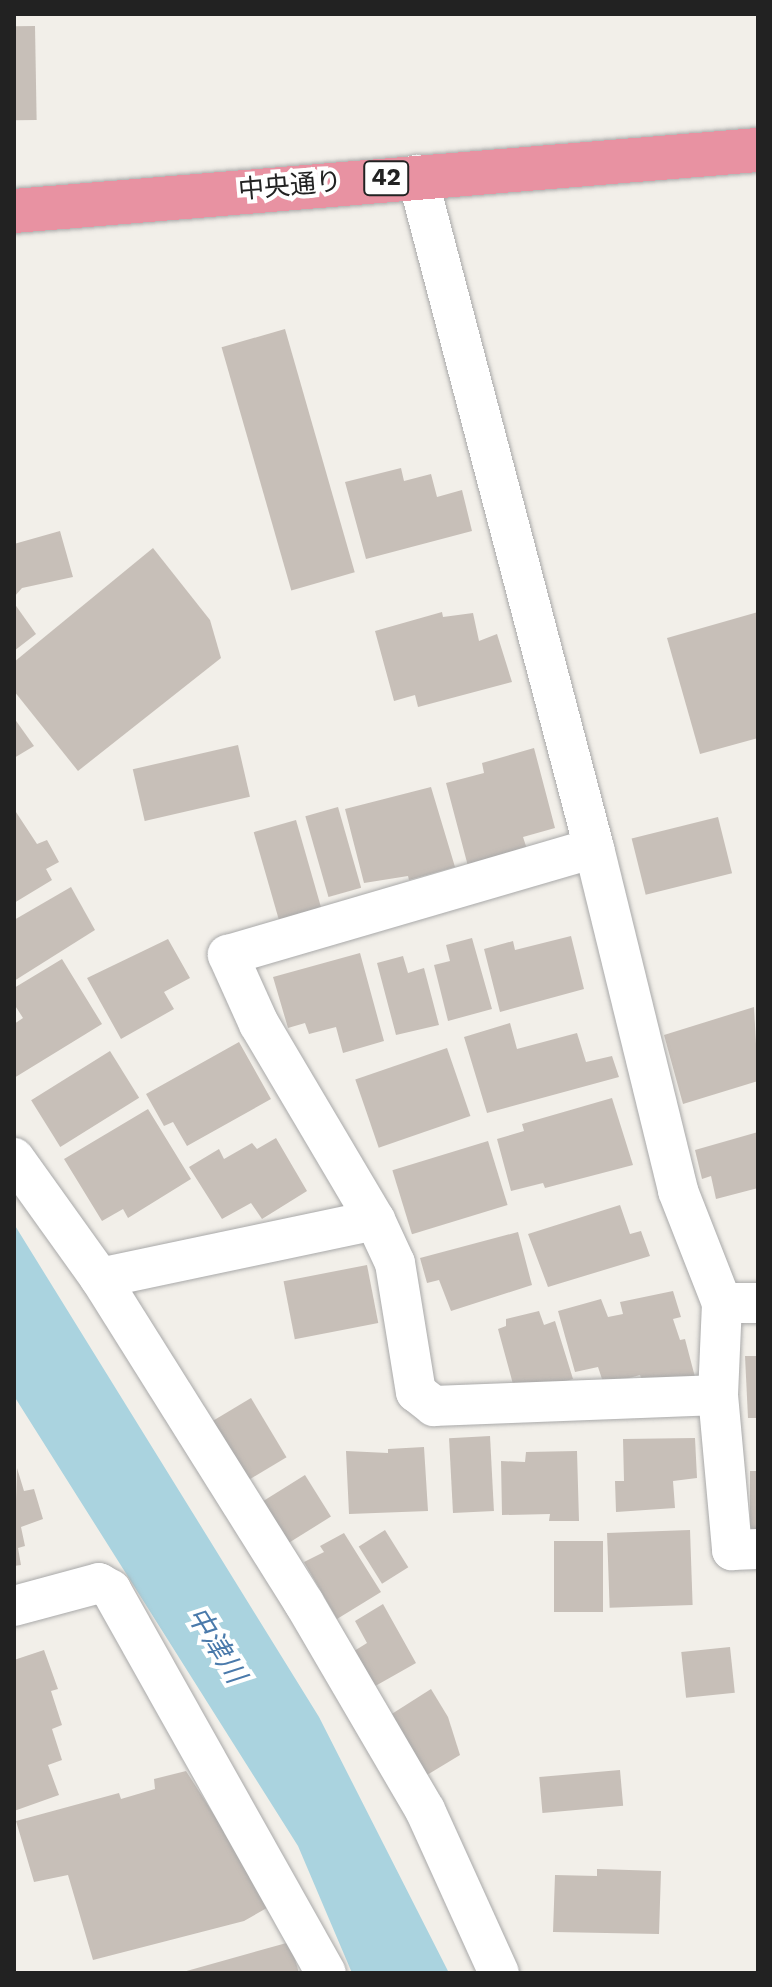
<!DOCTYPE html>
<meta charset="utf-8">
<style>
body{margin:0}
#map{position:relative;width:772px;height:1987px;overflow:hidden;background:#f2efe9;font-family:"Work Sans","Noto Sans JP",sans-serif}
div>[style]{position:absolute}
[style*='--x']{left:calc(var(--x)*1px);top:calc(var(--y)*1px);width:calc(var(--w)*1px);rotate:calc(var(--a)*1deg)}
.water>*{inset:0;background:#aad3df}
.building>*{inset:0;background:#c7bfb8;transform-origin:0 0}
.roads{filter:drop-shadow(0 0 2px #a9a9a9) drop-shadow(0 0 2px #a9a9a9)}
.street>*{height:40px;margin:-20px;padding:0 20px;transform-origin:20px;border-radius:20px;background:#fff}
.highway>*{height:44px;margin:-22px;padding:0 22px;transform-origin:22px;border-radius:22px;background:#e892a2}
span{translate:-50% -50%;white-space:nowrap;text-align:center;line-height:1.15;-webkit-text-stroke:8px #fff;paint-order:stroke}
.shield-label span{padding:2px 6px;background:#fff;border:2px solid;border-radius:6px;-webkit-text-stroke-width:0}
.shield-label{font-size:24px;color:#222;font-weight:700}
.street-label{font-size:26px;color:#222}
.water-label{font-size:28px;color:#4a7aab;font-style:italic}
.frame{position:absolute;inset:0;border:16px solid #222;pointer-events:none}
</style>
<div id="map">
<div class="water">
<div style="clip-path:polygon(14px 1224px,319px 1717px,449px 1973px,352px 1973px,298px 1846px,14px 1396px)"></div>
</div>
<div class="building">
<div style="left:35px;top:26px;width:94px;height:21px;rotate:89deg"></div>
<div style="left:285px;top:329px;width:253px;height:66px;rotate:74deg"></div>
<div style="clip-path:polygon(401px 468px,404px 481px,431px 474px,437px 497px,462px 490px,472px 531px,366px 559px,345px 482px)"></div>
<div style="clip-path:polygon(60px 531px,73px 577px,22px 588px,14px 597px,14px 544px)"></div>
<div style="clip-path:polygon(153px 548px,210px 620px,221px 658px,78px 771px,14px 691px,14px 662px)"></div>
<div style="clip-path:polygon(14px 603px,36px 634px,14px 651px)"></div>
<div style="clip-path:polygon(442px 612px,443px 617px,473px 613px,479px 641px,497px 634px,512px 682px,418px 707px,415px 695px,394px 701px,375px 631px)"></div>
<div style="clip-path:polygon(758px 612px,758px 738px,700px 754px,667px 638px)"></div>
<div style="clip-path:polygon(14px 718px,34px 746px,14px 758px)"></div>
<div style="left:238px;top:745px;width:53px;height:108px;rotate:77deg"></div>
<div style="clip-path:polygon(534px 748px,555px 828px,523px 837px,528px 852px,469px 870px,446px 783px,484px 773px,482px 763px)"></div>
<div style="clip-path:polygon(431px 787px,455px 867px,409px 880px,408px 876px,364px 883px,345px 809px)"></div>
<div style="left:338px;top:807px;width:84px;height:34px;rotate:74deg"></div>
<div style="clip-path:polygon(14px 809px,37px 844px,47px 840px,59px 862px,46px 869px,52px 880px,14px 903px)"></div>
<div style="left:718px;top:817px;width:58px;height:89px;rotate:76deg"></div>
<div style="left:296px;top:820px;width:97px;height:44px;rotate:74deg"></div>
<div style="clip-path:polygon(71px 887px,95px 930px,14px 981px,14px 920px)"></div>
<div style="clip-path:polygon(571px 936px,584px 989px,500px 1012px,484px 949px,513px 941px,515px 950px)"></div>
<div style="clip-path:polygon(472px 938px,492px 1009px,448px 1021px,434px 965px,450px 961px,446px 945px)"></div>
<div style="clip-path:polygon(168px 939px,190px 978px,164px 992px,174px 1009px,121px 1039px,87px 978px)"></div>
<div style="clip-path:polygon(360px 953px,384px 1041px,343px 1053px,336px 1027px,309px 1034px,305px 1023px,288px 1028px,273px 977px)"></div>
<div style="clip-path:polygon(403px 956px,408px 973px,424px 968px,439px 1025px,396px 1035px,377px 963px)"></div>
<div style="clip-path:polygon(62px 959px,102px 1024px,14px 1078px,14px 1024px,23px 1018px,14px 1004px,14px 988px)"></div>
<div style="clip-path:polygon(754px 1007px,758px 1081px,683px 1104px,664px 1035px)"></div>
<div style="clip-path:polygon(510px 1023px,517px 1049px,577px 1033px,586px 1062px,612px 1056px,619px 1077px,487px 1113px,464px 1037px)"></div>
<div style="clip-path:polygon(239px 1042px,271px 1099px,187px 1146px,173px 1122px,164px 1126px,146px 1094px)"></div>
<div style="left:447px;top:1048px;width:72px;height:97px;rotate:71deg"></div>
<div style="left:110px;top:1051px;width:55px;height:93px;rotate:58deg"></div>
<div style="clip-path:polygon(612px 1098px,633px 1165px,545px 1188px,543px 1183px,511px 1191px,497px 1139px,524px 1131px,522px 1124px)"></div>
<div style="clip-path:polygon(148px 1109px,191px 1179px,128px 1218px,123px 1209px,102px 1221px,64px 1159px)"></div>
<div style="clip-path:polygon(758px 1132px,758px 1188px,716px 1199px,711px 1176px,702px 1179px,695px 1150px)"></div>
<div style="clip-path:polygon(276px 1138px,307px 1191px,262px 1219px,251px 1203px,222px 1219px,189px 1167px,219px 1149px,224px 1159px,252px 1143px,257px 1149px)"></div>
<div style="left:488px;top:1141px;width:67px;height:100px;rotate:73deg"></div>
<div style="clip-path:polygon(620px 1205px,630px 1234px,641px 1231px,650px 1256px,548px 1287px,528px 1234px)"></div>
<div style="clip-path:polygon(518px 1232px,532px 1285px,451px 1311px,439px 1280px,427px 1283px,420px 1258px)"></div>
<div style="left:367px;top:1265px;width:59px;height:85px;rotate:79deg"></div>
<div style="clip-path:polygon(673px 1291px,681px 1317px,673px 1319px,680px 1340px,685px 1339px,695px 1377px,646px 1389px,640px 1375px,604px 1385px,598px 1367px,575px 1372px,558px 1311px,601px 1299px,608px 1317px,623px 1314px,620px 1302px)"></div>
<div style="clip-path:polygon(539px 1311px,544px 1325px,555px 1321px,573px 1379px,516px 1395px,498px 1329px,506px 1326px,506px 1319px)"></div>
<div style="clip-path:polygon(745px 1356px,758px 1356px,758px 1418px,748px 1418px)"></div>
<div style="left:251px;top:1398px;width:69px;height:52px;rotate:59deg"></div>
<div style="left:490px;top:1436px;width:75px;height:41px;rotate:87deg"></div>
<div style="clip-path:polygon(695px 1438px,697px 1478px,673px 1481px,675px 1508px,616px 1512px,615px 1481px,624px 1481px,623px 1439px)"></div>
<div style="clip-path:polygon(424px 1447px,428px 1511px,349px 1514px,346px 1451px,388px 1453px,388px 1449px)"></div>
<div style="clip-path:polygon(577px 1451px,579px 1521px,549px 1521px,550px 1514px,502px 1515px,501px 1461px,525px 1462px,526px 1452px)"></div>
<div style="clip-path:polygon(17px 1468px,24px 1491px,34px 1489px,43px 1519px,21px 1527px,25px 1546px,18px 1548px,21px 1565px,14px 1566px)"></div>
<div style="left:750px;top:1471px;width:8px;height:62px"></div>
<div style="left:305px;top:1475px;width:49px;height:60px;rotate:58deg"></div>
<div style="left:385px;top:1530px;width:44px;height:31px;rotate:58deg"></div>
<div style="left:690px;top:1530px;width:75px;height:83px;rotate:88deg"></div>
<div style="clip-path:polygon(344px 1533px,381px 1592px,337px 1619px,304px 1562px,324px 1552px,320px 1546px)"></div>
<div style="left:603px;top:1541px;width:71px;height:49px;rotate:90deg"></div>
<div style="clip-path:polygon(383px 1604px,416px 1663px,370px 1689px,351px 1653px,367px 1643px,355px 1621px)"></div>
<div style="left:730px;top:1647px;width:46px;height:49px;rotate:84deg"></div>
<div style="clip-path:polygon(44px 1650px,58px 1689px,51px 1691px,62px 1725px,52px 1729px,62px 1760px,48px 1765px,59px 1795px,14px 1811px,14px 1660px)"></div>
<div style="clip-path:polygon(431px 1689px,448px 1717px,460px 1755px,422px 1778px,387px 1717px)"></div>
<div style="left:620px;top:1770px;width:36px;height:81px;rotate:85deg"></div>
<div style="clip-path:polygon(186px 1771px,272px 1905px,244px 1921px,93px 1960px,68px 1875px,34px 1882px,16px 1821px,119px 1793px,121px 1799px,155px 1789px,154px 1779px)"></div>
<div style="clip-path:polygon(597px 1869px,661px 1871px,659px 1934px,553px 1932px,555px 1875px,597px 1876px)"></div>
<div style="clip-path:polygon(290px 1942px,299px 1973px,183px 1973px,183px 1972px)"></div>
</div>
<div class="roads">
<div class="street">
<div style="--x:594;--y:848;--w:353;--a:76.2"></div>
<div style="--x:678;--y:1191;--w:120;--a:68.6"></div>
<div style="--x:722;--y:1303;--w:36;--a:0"></div>
<div style="--x:14;--y:1158;--w:148;--a:54.4"></div>
<div style="--x:100;--y:1278;--w:384;--a:57.9"></div>
<div style="--x:304;--y:1603;--w:240;--a:59.7"></div>
<div style="--x:425;--y:1810;--w:179;--a:65.6"></div>
<div style="--x:375;--y:1220;--w:47;--a:65.1"></div>
<div style="--x:395;--y:1263;--w:131;--a:80.8"></div>
<div style="--x:416;--y:1392;--w:23;--a:38"></div>
<div style="--x:434;--y:1406;--w:284;--a:-2.2"></div>
<div style="--x:718;--y:1395;--w:92;--a:-87.5"></div>
<div style="--x:100;--y:1278;--w:281;--a:-11.9"></div>
<div style="--x:375;--y:1220;--w:228;--a:-120.6"></div>
<div style="--x:259;--y:1024;--w:76;--a:-114.2"></div>
<div style="--x:228;--y:955;--w:381;--a:-16.3"></div>
<div style="--x:594;--y:848;--w:696;--a:-104.74"></div>
<div style="--x:718;--y:1395;--w:156;--a:84.8"></div>
<div style="--x:732;--y:1550;--w:26;--a:-2"></div>
<div style="--x:14;--y:1606;--w:88;--a:-15.1"></div>
<div style="--x:99;--y:1583;--w:14;--a:30"></div>
<div style="--x:111;--y:1590;--w:439;--a:60.7"></div>
</div>
<div class="highway">
<div style="--x:14;--y:211;--w:746;--a:-4.69"></div>
</div>
</div>
<div class="shield-label">
<span style="left:386px;top:178px">42</span>
</div>
<div class="street-label">
<span style="left:290px;top:186px;rotate:-5deg">中央通り</span>
</div>
<div class="water-label">
<span style="left:216px;top:1645px;rotate:58deg">中津川</span>
</div>
<div class="frame"></div>
</div>
